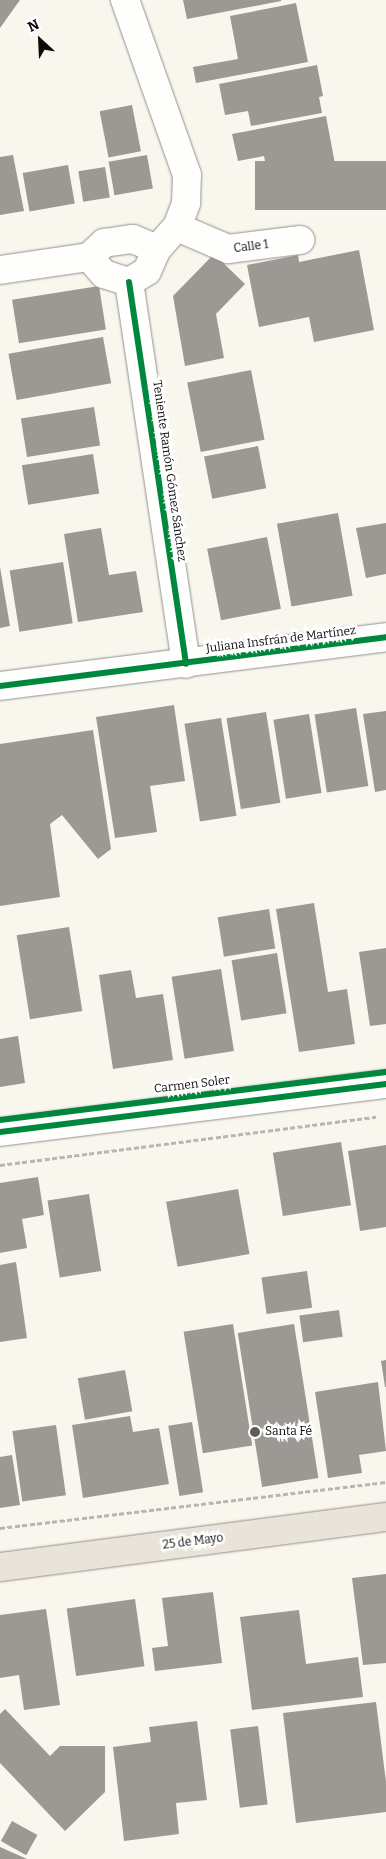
<!DOCTYPE html>
<meta charset="utf-8">
<style>
body{margin:0}
#map{position:relative;width:386px;height:1859px;overflow:hidden;background:#f9f6ee;font-family:Bitter,serif}
div>[style]{position:absolute}
[style*='--x']{left:calc(var(--x)*1px);top:calc(var(--y)*1px);width:calc(var(--w)*1px);rotate:calc(var(--a)*1deg)}
.building>*{inset:0;background:#9c9894;transform-origin:0 0}
.path>*{height:3px;margin-top:-1.5px;transform-origin:0;background:repeating-linear-gradient(90deg,#b7b6b5 0 5px,transparent 0 7.5px)}
.roads{filter:drop-shadow(0 0 1px #92908d) drop-shadow(0 0 1px #92908d)}
.minor>*{height:28px;margin:-14px;padding:0 14px;transform-origin:14px;border-radius:14px;background:#fefefc}
.major>*{height:28px;margin:-14px;padding:0 14px;transform-origin:14px;border-radius:14px;background:#eae3d9}
.cycleway>*{height:6px;margin:-3px;padding:0 3px;transform-origin:3px;border-radius:3px;background:#00873e}
.dots>*{width:14px;height:14px;translate:-50% -50%;box-sizing:border-box;border:2px solid #fff;border-radius:50%}
span{translate:-50% -50%;white-space:nowrap;text-align:center;line-height:1.15;-webkit-text-stroke:5px #fff;paint-order:stroke}
.street-label{font-size:12px;color:#0a0a0a}
.poi-label{font-size:12px;color:#0a0a0a}
.left{translate:0 -50%;text-align:left}
.north{position:absolute;left:15px;top:15px;width:50px;height:50px;-webkit-text-stroke:4px #fff;paint-order:stroke;rotate:335deg;font-size:14px;font-weight:700;line-height:20px;text-align:center;color:#0a0a0a}
.north::after{content:'';display:block;margin:auto;width:18px;height:22px;background:#0a0a0a;clip-path:polygon(50% 0,100% 100%,50% 72%,0 100%)}
</style>
<div id="map">
<div class="building">
<div style="clip-path:polygon(0 0,20px 0,0 28px)"></div>
<div style="clip-path:polygon(183px 0,281px 0,281px 1px,187px 19px)"></div>
<div style="clip-path:polygon(296px 3px,308px 62px,196px 83px,193px 67px,238px 59px,230px 16px)"></div>
<div style="clip-path:polygon(317px 65px,323px 96px,319px 97px,322px 113px,251px 126px,248px 111px,225px 115px,219px 84px)"></div>
<div style="left:132px;top:105px;width:47px;height:33px;rotate:79deg"></div>
<div style="clip-path:polygon(326px 116px,335px 164px,268px 177px,264px 156px,238px 161px,232px 134px)"></div>
<div style="clip-path:polygon(13px 155px,24px 211px,0 215px,0 157px)"></div>
<div style="left:147px;top:155px;width:34px;height:39px;rotate:80deg"></div>
<div style="left:386px;top:161px;width:49px;height:131px;rotate:90deg"></div>
<div style="left:68px;top:165px;width:39px;height:46px;rotate:80deg"></div>
<div style="left:105px;top:167px;width:31px;height:27px;rotate:81deg"></div>
<div style="clip-path:polygon(359px 250px,374px 330px,314px 342px,309px 317px,259px 327px,247px 265px,298px 255px,299px 262px)"></div>
<div style="clip-path:polygon(214px 254px,245px 284px,216px 314px,224px 358px,185px 366px,173px 296px)"></div>
<div style="left:99px;top:286px;width:44px;height:88px;rotate:81deg"></div>
<div style="left:103px;top:337px;width:47px;height:96px;rotate:80deg"></div>
<div style="left:251px;top:370px;width:71px;height:65px;rotate:79deg"></div>
<div style="left:94px;top:407px;width:39px;height:74px;rotate:81deg"></div>
<div style="left:258px;top:446px;width:43px;height:55px;rotate:79deg"></div>
<div style="left:93px;top:454px;width:40px;height:72px;rotate:81deg"></div>
<div style="left:338px;top:513px;width:84px;height:62px;rotate:80deg"></div>
<div style="clip-path:polygon(386px 523px,386px 574px,366px 578px,356px 528px)"></div>
<div style="clip-path:polygon(101px 528px,109px 575px,136px 571px,143px 612px,78px 622px,64px 534px)"></div>
<div style="left:267px;top:537px;width:73px;height:61px;rotate:79deg"></div>
<div style="left:63px;top:562px;width:62px;height:54px;rotate:81deg"></div>
<div style="clip-path:polygon(0 567px,10px 626px,0 628px)"></div>
<div style="clip-path:polygon(174px 705px,185px 781px,150px 786px,157px 832px,115px 838px,96px 717px)"></div>
<div style="left:356px;top:708px;width:79px;height:42px;rotate:81deg"></div>
<div style="clip-path:polygon(386px 711px,386px 790px,375px 792px,363px 714px)"></div>
<div style="left:266px;top:712px;width:92px;height:40px;rotate:81deg"></div>
<div style="left:309px;top:714px;width:80px;height:36px;rotate:81deg"></div>
<div style="left:221px;top:718px;width:99px;height:37px;rotate:81deg"></div>
<div style="clip-path:polygon(93px 730px,111px 849px,98px 859px,62px 815px,50px 824px,60px 897px,0 906px,0 744px)"></div>
<div style="clip-path:polygon(314px 903px,328px 992px,347px 989px,355px 1044px,299px 1052px,276px 909px)"></div>
<div style="left:269px;top:909px;width:40px;height:52px;rotate:81deg"></div>
<div style="left:69px;top:927px;width:85px;height:53px;rotate:81deg"></div>
<div style="clip-path:polygon(386px 948px,386px 1024px,370px 1026px,359px 952px)"></div>
<div style="left:277px;top:953px;width:61px;height:46px;rotate:81deg"></div>
<div style="left:221px;top:969px;width:83px;height:50px;rotate:81deg"></div>
<div style="clip-path:polygon(131px 970px,136px 998px,163px 994px,173px 1060px,113px 1069px,99px 975px)"></div>
<div style="clip-path:polygon(18px 1036px,25px 1083px,0 1087px,0 1039px)"></div>
<div style="left:341px;top:1142px;width:64px;height:69px;rotate:81deg"></div>
<div style="clip-path:polygon(386px 1145px,386px 1227px,360px 1231px,348px 1151px)"></div>
<div style="clip-path:polygon(38px 1177px,44px 1215px,22px 1219px,27px 1248px,0 1253px,0 1183px)"></div>
<div style="left:238px;top:1189px;width:66px;height:73px;rotate:80deg"></div>
<div style="left:89px;top:1194px;width:78px;height:42px;rotate:81deg"></div>
<div style="clip-path:polygon(16px 1262px,27px 1338px,0 1342px,0 1265px)"></div>
<div style="left:307px;top:1271px;width:37px;height:46px;rotate:82deg"></div>
<div style="left:339px;top:1310px;width:27px;height:40px;rotate:82deg"></div>
<div style="left:233px;top:1324px;width:123px;height:50px;rotate:81deg"></div>
<div style="left:294px;top:1324px;width:156px;height:57px;rotate:81deg"></div>
<div style="clip-path:polygon(386px 1360px,386px 1387px,385px 1387px,381px 1361px)"></div>
<div style="left:125px;top:1370px;width:42px;height:48px;rotate:80deg"></div>
<div style="clip-path:polygon(378px 1382px,386px 1451px,359px 1455px,362px 1473px,328px 1478px,315px 1392px)"></div>
<div style="clip-path:polygon(130px 1416px,133px 1432px,159px 1428px,169px 1484px,83px 1498px,72px 1425px)"></div>
<div style="left:192px;top:1422px;width:71px;height:24px;rotate:81deg"></div>
<div style="left:56px;top:1425px;width:71px;height:44px;rotate:82deg"></div>
<div style="clip-path:polygon(12px 1455px,20px 1505px,0 1508px,0 1457px)"></div>
<div style="clip-path:polygon(386px 1574px,386px 1663px,363px 1665px,352px 1578px)"></div>
<div style="clip-path:polygon(213px 1592px,222px 1663px,155px 1671px,152px 1648px,168px 1646px,162px 1598px)"></div>
<div style="left:135px;top:1599px;width:68px;height:69px;rotate:82deg"></div>
<div style="clip-path:polygon(46px 1609px,60px 1705px,24px 1710px,19px 1675px,0 1678px,0 1615px)"></div>
<div style="clip-path:polygon(299px 1610px,306px 1664px,358px 1657px,363px 1697px,252px 1710px,240px 1617px)"></div>
<div style="clip-path:polygon(376px 1702px,386px 1782px,386px 1812px,296px 1823px,283px 1713px)"></div>
<div style="clip-path:polygon(5px 1709px,50px 1756px,60px 1746px,105px 1746px,105px 1792px,65px 1831px,0 1763px,0 1714px)"></div>
<div style="clip-path:polygon(197px 1721px,207px 1800px,176px 1803px,179px 1834px,124px 1841px,113px 1747px,151px 1742px,149px 1727px)"></div>
<div style="left:258px;top:1726px;width:79px;height:28px;rotate:83deg"></div>
<div style="left:12px;top:1821px;width:29px;height:23px;rotate:29deg"></div>
<div style="clip-path:polygon(0 1847px,27px 1859px,0 1859px)"></div>
</div>
<div class="path">
<div style="--x:0;--y:1165;--w:379;--a:-7.3"></div>
<div style="--x:0;--y:1528;--w:389;--a:-6.8"></div>
</div>
<div class="roads">
<div class="minor">
<div style="--x:177;--y:227;--w:56;--a:23.3"></div>
<div style="--x:228;--y:249;--w:73;--a:-7.1"></div>
<div style="--x:89;--y:257;--w:23;--a:49"></div>
<div style="--x:104;--y:274;--w:26;--a:18"></div>
<div style="--x:129;--y:282;--w:21;--a:-31"></div>
<div style="--x:147;--y:271;--w:24;--a:-66"></div>
<div style="--x:157;--y:249;--w:30;--a:-48"></div>
<div style="--x:177;--y:227;--w:26;--a:-69"></div>
<div style="--x:186;--y:203;--w:28;--a:-88"></div>
<div style="--x:187;--y:175;--w:186;--a:-109.5"></div>
<div style="--x:0;--y:270;--w:90;--a:-8.3"></div>
<div style="--x:89;--y:257;--w:21;--a:-43"></div>
<div style="--x:104;--y:243;--w:29;--a:-8"></div>
<div style="--x:133;--y:239;--w:26;--a:23"></div>
<div style="--x:129;--y:282;--w:386;--a:81.5"></div>
<div style="--x:0;--y:686;--w:389;--a:-7.2"></div>
<div style="--x:0;--y:1132;--w:389;--a:-7.1"></div>
</div>
<div class="major">
<div style="--x:0;--y:1567;--w:389;--a:-7.4"></div>
</div>
</div>
<div class="cycleway">
<div style="--x:129;--y:282;--w:386;--a:81.5"></div>
<div style="--x:0;--y:686;--w:389;--a:-7.2"></div>
<div style="--x:0;--y:1120;--w:389;--a:-7.1"></div>
<div style="--x:0;--y:1132;--w:389;--a:-7.1"></div>
</div>
<div class="dots">
<div style="left:255px;top:1432px;background:#5e5d5a"></div>
</div>
<div class="street-label">
<span style="left:251px;top:247px;rotate:-7deg">Calle 1</span>
<span style="left:169px;top:471px;rotate:82deg">Teniente Ramón Gómez Sánchez</span>
<span style="left:281px;top:640px;rotate:-7deg">Juliana Insfrán de Martínez</span>
<span style="left:192px;top:1085px;rotate:-7deg">Carmen Soler</span>
<span style="left:193px;top:1542px;rotate:-7deg">25 de Mayo</span>
</div>
<div class="poi-label">
<span class="left" style="left:265px;top:1432px">Santa Fé</span>
</div>
<div class="north">N</div>
</div>
